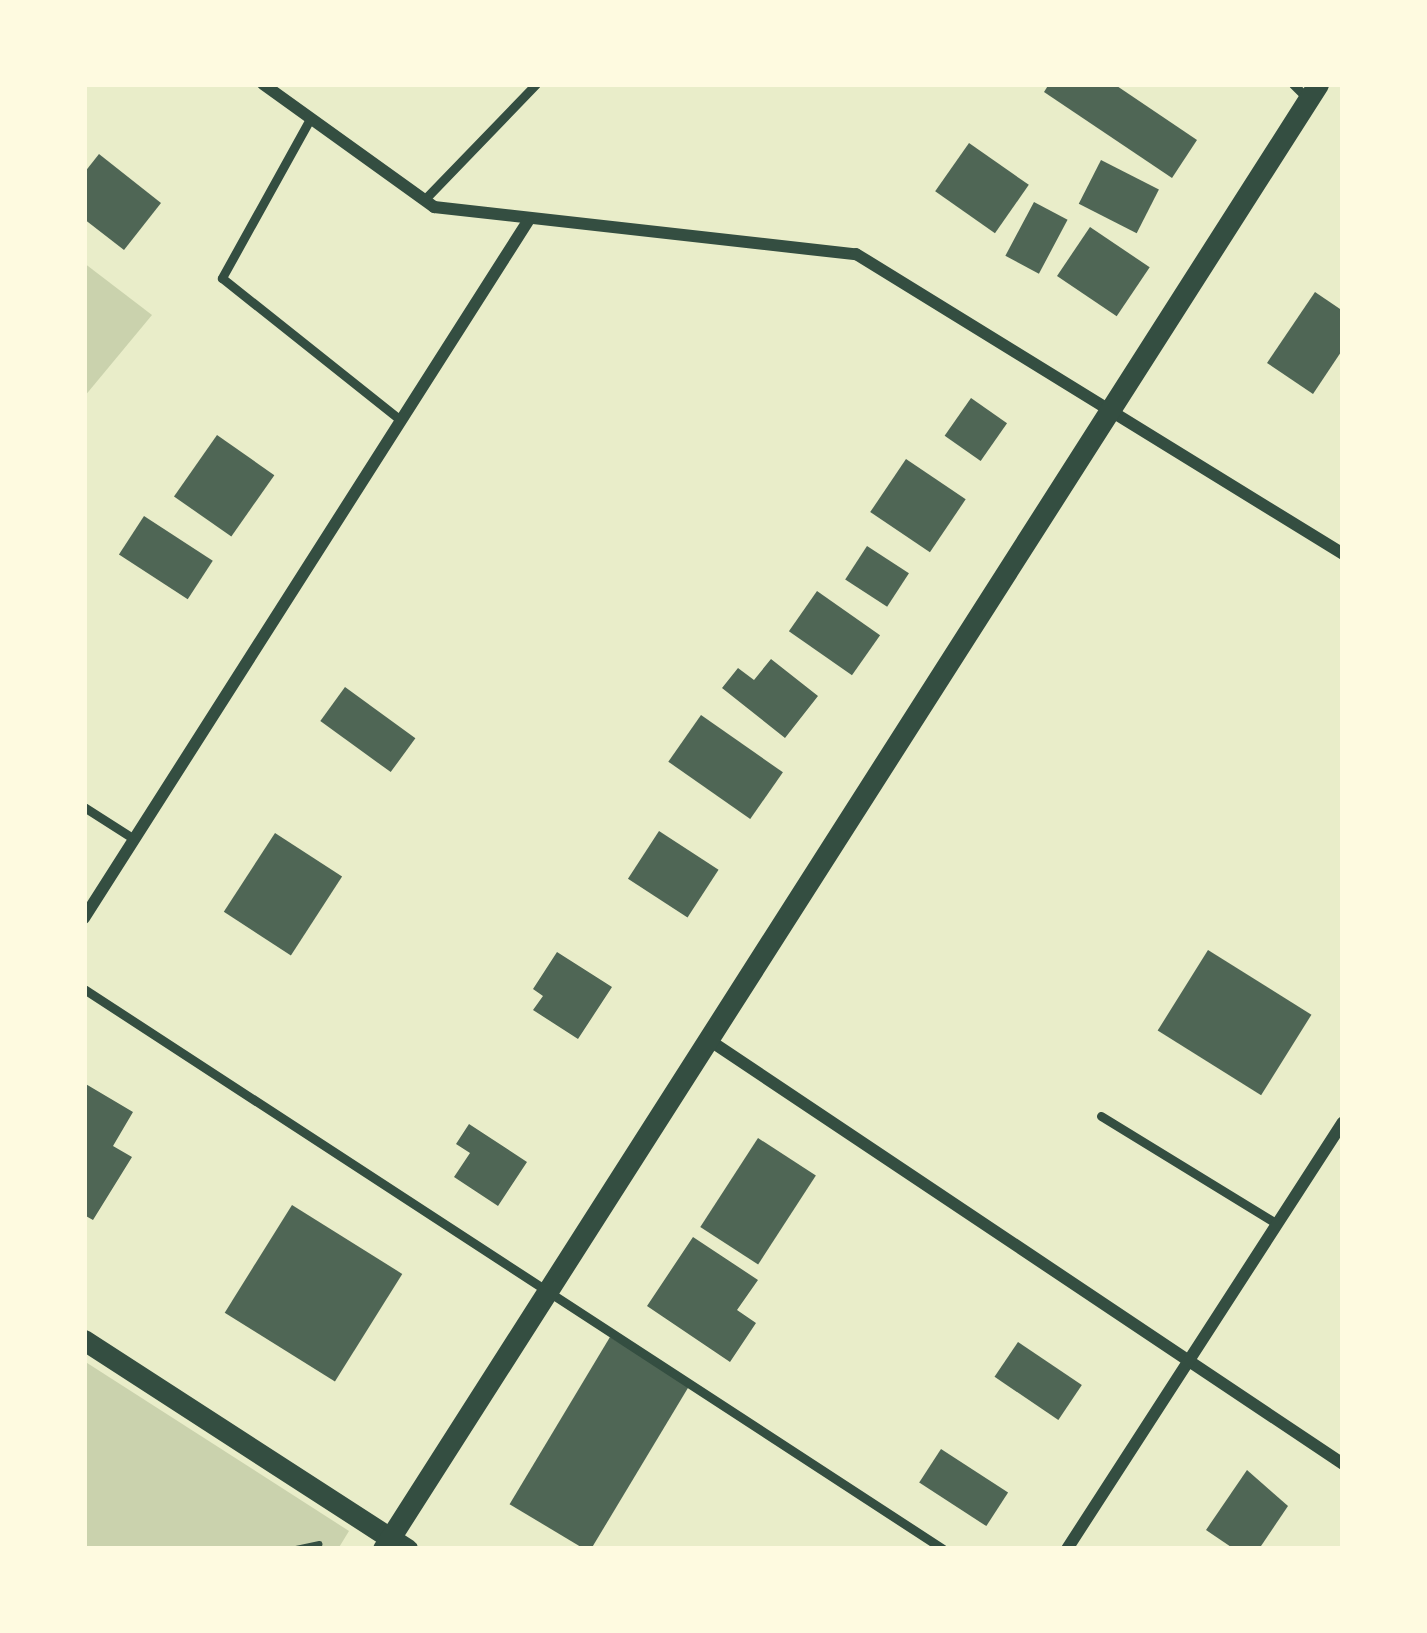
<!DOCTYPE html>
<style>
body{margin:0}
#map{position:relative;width:1427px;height:1633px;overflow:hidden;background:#e9edc9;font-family:Signika,sans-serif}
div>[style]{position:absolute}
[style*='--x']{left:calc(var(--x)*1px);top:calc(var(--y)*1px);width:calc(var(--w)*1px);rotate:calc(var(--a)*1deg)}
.green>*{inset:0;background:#cad2ad}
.building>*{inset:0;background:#4f6655;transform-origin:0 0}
.path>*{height:6px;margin:-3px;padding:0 3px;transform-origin:3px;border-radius:3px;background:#344e41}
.service>*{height:9px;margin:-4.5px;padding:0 4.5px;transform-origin:4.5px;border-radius:4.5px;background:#344e41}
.minor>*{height:12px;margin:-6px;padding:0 6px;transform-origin:6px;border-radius:6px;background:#344e41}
.tertiary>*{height:21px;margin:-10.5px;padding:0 10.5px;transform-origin:10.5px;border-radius:10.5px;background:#344e41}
span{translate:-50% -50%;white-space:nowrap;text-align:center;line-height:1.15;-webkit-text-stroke:9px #fefae0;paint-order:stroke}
.frame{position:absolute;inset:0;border:87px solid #fefae0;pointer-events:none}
</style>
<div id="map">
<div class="green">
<div style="clip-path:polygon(84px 263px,152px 315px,84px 397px)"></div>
<div style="clip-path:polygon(84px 1361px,349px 1531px,338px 1549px,84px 1549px)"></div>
</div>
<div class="building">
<div style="clip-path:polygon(1049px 84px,1114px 84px,1197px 140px,1172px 178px,1044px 92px)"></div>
<div style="left:969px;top:143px;width:73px;height:59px;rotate:35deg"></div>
<div style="clip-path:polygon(99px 154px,161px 203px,124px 250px,84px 219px,84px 173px)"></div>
<div style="left:1101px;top:160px;width:65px;height:49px;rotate:27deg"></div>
<div style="left:1034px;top:202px;width:38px;height:61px;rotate:28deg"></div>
<div style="left:1090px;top:227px;width:72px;height:59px;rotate:34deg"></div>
<div style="clip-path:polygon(1315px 292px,1343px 311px,1343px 349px,1313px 394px,1267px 363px)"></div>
<div style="left:971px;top:398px;width:44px;height:46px;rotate:35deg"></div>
<div style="left:217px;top:435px;width:70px;height:75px;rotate:35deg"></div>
<div style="left:906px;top:459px;width:72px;height:64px;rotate:34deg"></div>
<div style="left:144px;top:516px;width:82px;height:46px;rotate:33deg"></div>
<div style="left:867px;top:546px;width:50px;height:40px;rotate:33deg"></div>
<div style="left:817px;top:591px;width:77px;height:49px;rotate:35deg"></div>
<div style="clip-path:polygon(771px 659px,818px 696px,785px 738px,722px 688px,738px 668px,754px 680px)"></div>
<div style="left:345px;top:687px;width:87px;height:42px;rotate:36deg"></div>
<div style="left:701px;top:715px;width:100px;height:57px;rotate:35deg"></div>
<div style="left:659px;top:831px;width:71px;height:57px;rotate:33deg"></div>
<div style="left:275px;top:833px;width:80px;height:94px;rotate:33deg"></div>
<div style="left:1208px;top:950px;width:122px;height:95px;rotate:32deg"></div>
<div style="clip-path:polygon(557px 952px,612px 987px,578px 1039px,533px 1010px,543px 996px,533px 989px)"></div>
<div style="clip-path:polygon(84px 1083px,133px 1112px,113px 1146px,132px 1157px,93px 1220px,84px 1215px)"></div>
<div style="clip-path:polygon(469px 1124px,527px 1162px,498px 1206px,454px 1177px,470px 1153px,456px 1144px)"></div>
<div style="left:758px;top:1138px;width:69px;height:106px;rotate:33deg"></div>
<div style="left:292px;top:1205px;width:130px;height:127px;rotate:32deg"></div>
<div style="clip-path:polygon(693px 1237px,758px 1280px,737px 1310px,756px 1323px,730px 1362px,647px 1306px)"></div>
<div style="left:610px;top:1337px;width:93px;height:195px;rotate:31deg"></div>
<div style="left:1018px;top:1342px;width:77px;height:42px;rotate:34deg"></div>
<div style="left:941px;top:1449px;width:80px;height:40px;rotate:33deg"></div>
<div style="clip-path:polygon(1247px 1470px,1288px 1506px,1259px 1549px,1234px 1549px,1206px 1530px)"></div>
</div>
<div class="path">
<div style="--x:296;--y:1549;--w:24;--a:-12"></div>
</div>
<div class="service">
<div style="--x:1293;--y:84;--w:21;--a:45"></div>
<div style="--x:310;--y:119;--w:182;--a:119"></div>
<div style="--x:222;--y:278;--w:226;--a:38.5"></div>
<div style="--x:424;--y:200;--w:161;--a:-46"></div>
<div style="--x:84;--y:807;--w:59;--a:32.6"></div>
<div style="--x:84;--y:989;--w:1025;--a:33.1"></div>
<div style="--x:1101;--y:1116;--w:206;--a:31.5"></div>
</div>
<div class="minor">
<div style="--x:263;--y:84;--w:211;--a:35.7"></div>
<div style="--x:434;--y:207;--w:425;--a:6.4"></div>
<div style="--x:856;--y:254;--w:572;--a:31.63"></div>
<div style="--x:84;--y:918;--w:826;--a:-57.5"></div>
<div style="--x:706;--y:1038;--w:766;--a:33.77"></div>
<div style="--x:1067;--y:1549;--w:508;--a:-57.12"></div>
</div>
<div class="tertiary">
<div style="--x:84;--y:1340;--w:385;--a:32.9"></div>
<div style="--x:383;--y:1549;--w:1738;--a:-57.45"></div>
</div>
<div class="frame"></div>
</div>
